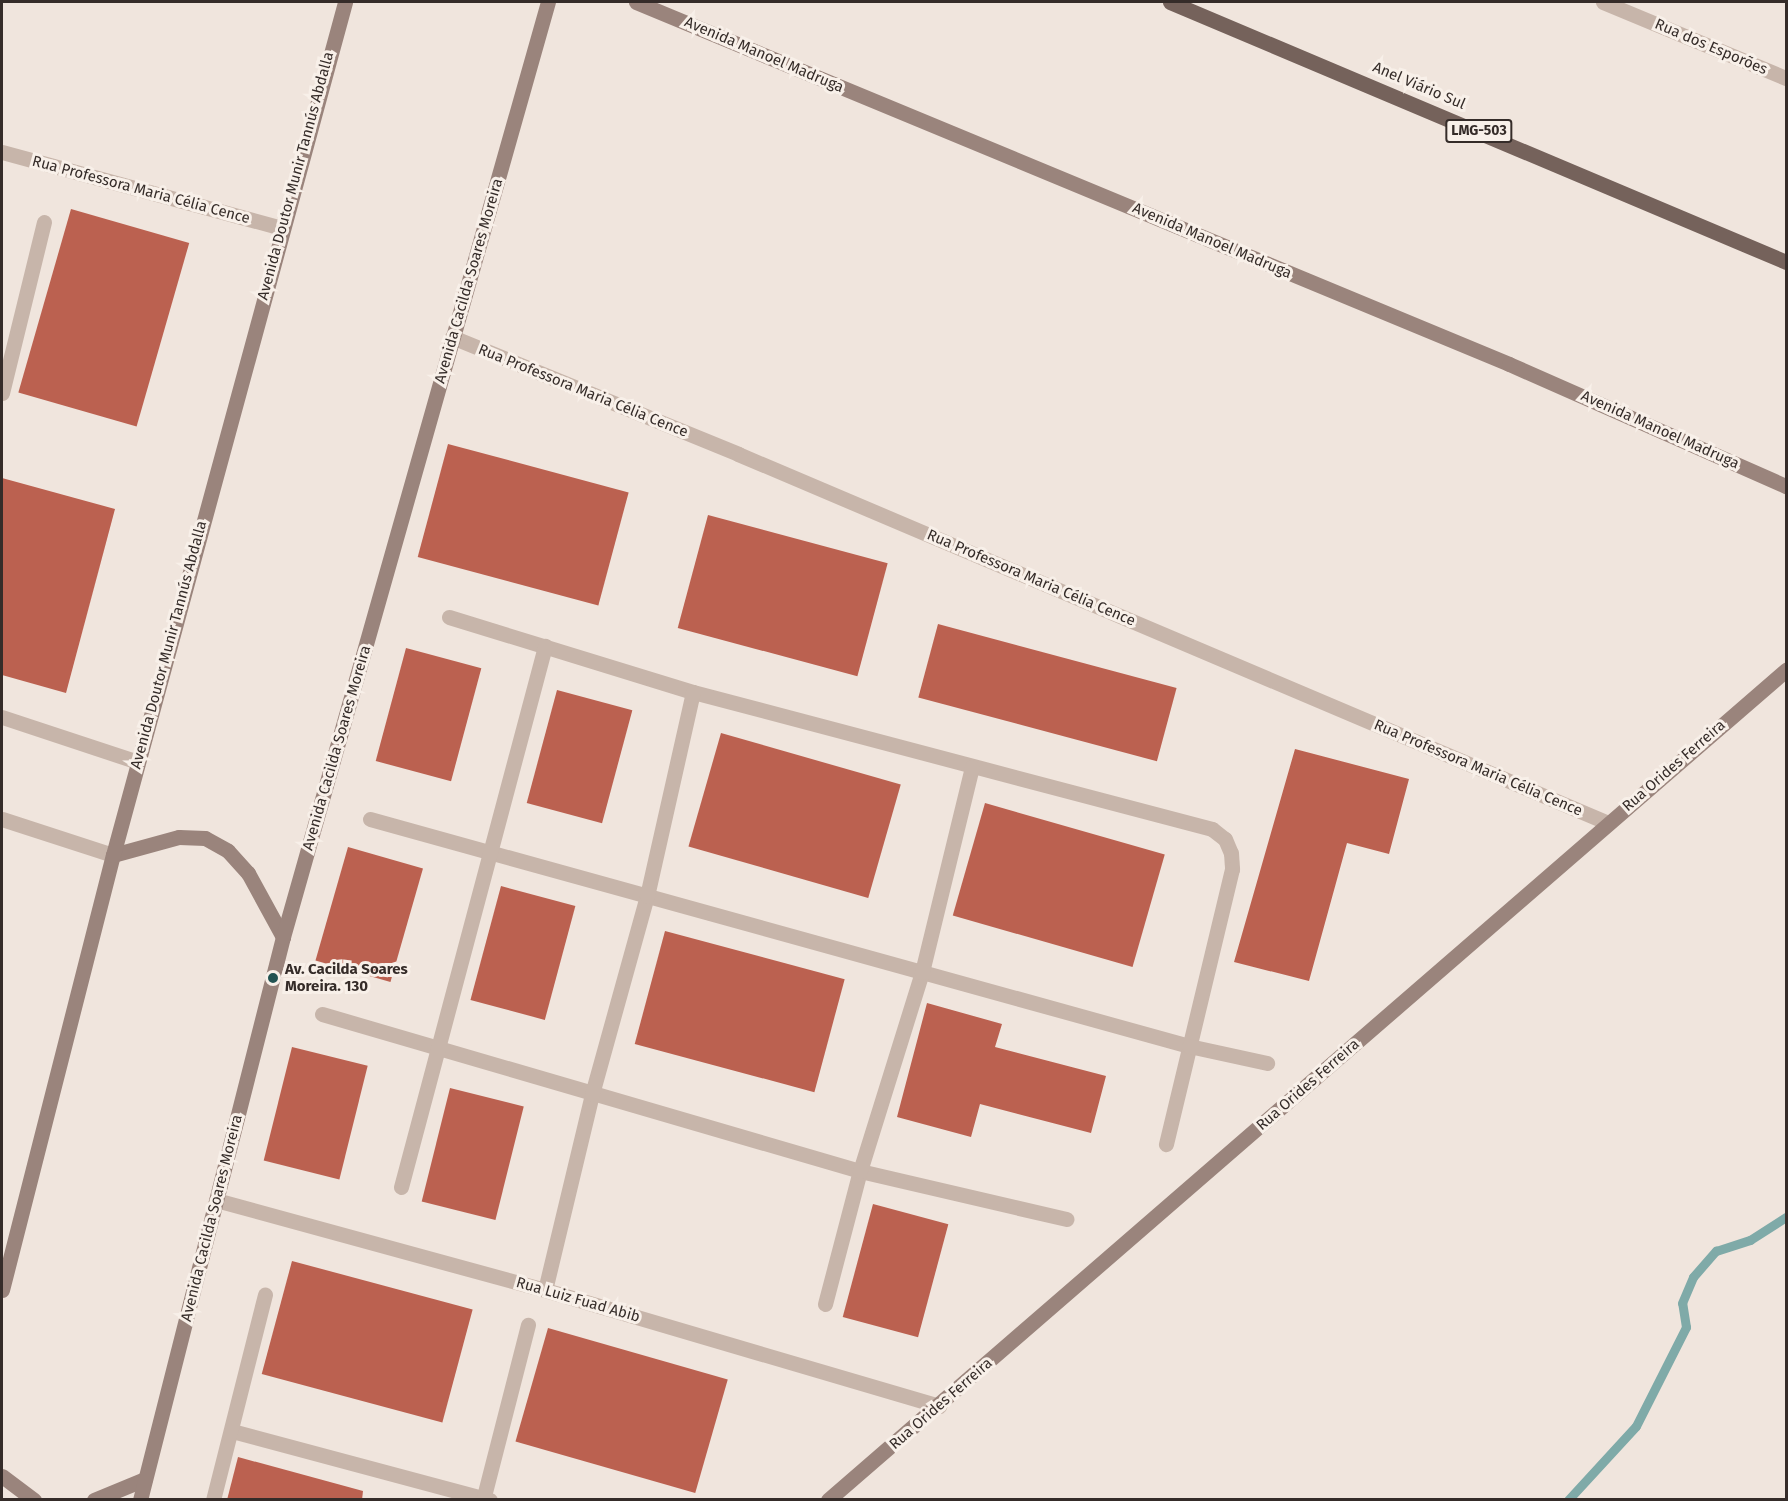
<!DOCTYPE html>
<meta charset="utf-8">
<style>
body{margin:0}
#map{position:relative;width:1788px;height:1501px;overflow:hidden;background:#f0e5dd;font-family:"Fira Sans",sans-serif}
div>[style]{position:absolute}
[style*='--x']{left:calc(var(--x)*1px);top:calc(var(--y)*1px);width:calc(var(--w)*1px);rotate:calc(var(--a)*1deg)}
.stream>*{height:9px;margin:-4.5px;padding:0 4.5px;transform-origin:4.5px;border-radius:4.5px;background:#7faaa8}
.building>*{inset:0;background:#bb6150;transform-origin:0 0}
.lane>*{height:15px;margin:-7.5px;padding:0 7.5px;transform-origin:7.5px;border-radius:7.5px;background:#c7b5aa}
.street>*{height:15px;margin:-7.5px;padding:0 7.5px;transform-origin:7.5px;border-radius:7.5px;background:#c7b5aa}
.secondary>*{height:15px;margin:-7.5px;padding:0 7.5px;transform-origin:7.5px;border-radius:7.5px;background:#9a847c}
.primary>*{height:15px;margin:-7.5px;padding:0 7.5px;transform-origin:7.5px;border-radius:7.5px;background:#75625b}
.dots>*{width:16px;height:16px;translate:-50% -50%;box-sizing:border-box;border:3px solid #f8f0e9;border-radius:50%}
span{translate:-50% -50%;white-space:nowrap;text-align:center;line-height:1.15;-webkit-text-stroke:6px #f8f0e9;paint-order:stroke}
.shield-label span{padding:2px 4px;background:#f8f0e9;border:2px solid;border-radius:4px;-webkit-text-stroke-width:0}
.shield-label{font-size:14px;color:#352c29;font-weight:700}
.street-label{font-size:15px;color:#352c29}
.poi-label{font-size:15px;color:#352c29;font-weight:700}
.left{translate:0 -50%;text-align:left}
.frame{position:absolute;inset:0;border:3px solid #352c29;pointer-events:none}
</style>
<div id="map">
<div class="stream">
<div style="--x:1568;--y:1500;--w:100;--a:-47.4"></div>
<div style="--x:1636;--y:1426;--w:111;--a:-63.2"></div>
<div style="--x:1686;--y:1327;--w:24;--a:-99"></div>
<div style="--x:1682;--y:1303;--w:28;--a:-67"></div>
<div style="--x:1693;--y:1277;--w:35;--a:-49"></div>
<div style="--x:1716;--y:1251;--w:36;--a:-18"></div>
<div style="--x:1750;--y:1240;--w:43;--a:-32.6"></div>
</div>
<div class="building">
<div style="left:71px;top:209px;width:123px;height:191px;rotate:16deg"></div>
<div style="left:448px;top:444px;width:187px;height:117px;rotate:15deg"></div>
<div style="clip-path:polygon(2px 478px,115px 509px,66px 693px,2px 675px)"></div>
<div style="left:708px;top:515px;width:186px;height:117px;rotate:15deg"></div>
<div style="left:938px;top:624px;width:247px;height:76px;rotate:15deg"></div>
<div style="left:406px;top:648px;width:78px;height:117px;rotate:15deg"></div>
<div style="left:557px;top:690px;width:78px;height:117px;rotate:15deg"></div>
<div style="left:721px;top:733px;width:187px;height:118px;rotate:16deg"></div>
<div style="clip-path:polygon(1295px 749px,1409px 779px,1389px 854px,1347px 843px,1309px 981px,1234px 962px)"></div>
<div style="left:985px;top:803px;width:187px;height:117px;rotate:16deg"></div>
<div style="left:348px;top:847px;width:78px;height:118px;rotate:16deg"></div>
<div style="left:501px;top:886px;width:77px;height:118px;rotate:15deg"></div>
<div style="left:665px;top:931px;width:186px;height:117px;rotate:15deg"></div>
<div style="clip-path:polygon(927px 1003px,1002px 1024px,995px 1047px,1106px 1076px,1091px 1133px,980px 1104px,971px 1137px,897px 1117px)"></div>
<div style="left:292px;top:1047px;width:78px;height:117px;rotate:14deg"></div>
<div style="left:450px;top:1088px;width:76px;height:117px;rotate:14deg"></div>
<div style="left:873px;top:1204px;width:78px;height:117px;rotate:15deg"></div>
<div style="left:292px;top:1261px;width:187px;height:117px;rotate:15deg"></div>
<div style="left:548px;top:1328px;width:187px;height:118px;rotate:16deg"></div>
<div style="clip-path:polygon(238px 1457px,363px 1491px,362px 1500px,227px 1500px)"></div>
</div>
<div class="lane">
<div style="--x:2;--y:393;--w:176;--a:-76.2"></div>
<div style="--x:449;--y:617;--w:255;--a:17.1"></div>
<div style="--x:693;--y:692;--w:537;--a:14.79"></div>
<div style="--x:1212;--y:829;--w:16;--a:38"></div>
<div style="--x:1225;--y:839;--w:15;--a:67"></div>
<div style="--x:1231;--y:853;--w:16;--a:86"></div>
<div style="--x:1232;--y:869;--w:283;--a:103.5"></div>
<div style="--x:2;--y:717;--w:143;--a:18.3"></div>
<div style="--x:2;--y:819;--w:117;--a:18"></div>
<div style="--x:370;--y:819;--w:850;--a:15.49"></div>
<div style="--x:1189;--y:1046;--w:80;--a:12.3"></div>
<div style="--x:322;--y:1014;--w:560;--a:16.27"></div>
<div style="--x:860;--y:1171;--w:212;--a:13.1"></div>
<div style="--x:401;--y:1187;--w:560;--a:-75.09"></div>
<div style="--x:545;--y:1290;--w:202;--a:-76.5"></div>
<div style="--x:592;--y:1094;--w:205;--a:-74.5"></div>
<div style="--x:647;--y:896;--w:209;--a:-77.3"></div>
<div style="--x:825;--y:1304;--w:138;--a:-75.3"></div>
<div style="--x:860;--y:1171;--w:208;--a:-72.7"></div>
<div style="--x:922;--y:972;--w:211;--a:-76.3"></div>
<div style="--x:232;--y:1431;--w:267;--a:15"></div>
<div style="--x:213;--y:1500;--w:212;--a:-75.8"></div>
<div style="--x:483;--y:1500;--w:181;--a:-75.6"></div>
</div>
<div class="street">
<div style="--x:1603;--y:2;--w:198;--a:22.6"></div>
<div style="--x:2;--y:152;--w:289;--a:15.2"></div>
<div style="--x:452;--y:337;--w:309;--a:22.2"></div>
<div style="--x:738;--y:454;--w:945;--a:22.98"></div>
<div style="--x:216;--y:1200;--w:341;--a:15.3"></div>
<div style="--x:545;--y:1290;--w:411;--a:16.4"></div>
</div>
<div class="secondary">
<div style="--x:636;--y:2;--w:945;--a:22.52"></div>
<div style="--x:1509;--y:364;--w:303;--a:23.8"></div>
<div style="--x:113;--y:855;--w:68;--a:-15.3"></div>
<div style="--x:179;--y:837;--w:26;--a:2"></div>
<div style="--x:205;--y:838;--w:26;--a:29"></div>
<div style="--x:228;--y:851;--w:30;--a:48"></div>
<div style="--x:248;--y:873;--w:73;--a:61.3"></div>
<div style="--x:2;--y:1290;--w:449;--a:-75.7"></div>
<div style="--x:113;--y:855;--w:884;--a:-74.78"></div>
<div style="--x:2;--y:1476;--w:40;--a:37"></div>
<div style="--x:94;--y:1500;--w:55;--a:-22.4"></div>
<div style="--x:140;--y:1500;--w:581;--a:-75.75"></div>
<div style="--x:283;--y:937;--w:972;--a:-74.18"></div>
<div style="--x:828;--y:1500;--w:1268;--a:-40.91"></div>
</div>
<div class="primary">
<div style="--x:1170;--y:2;--w:669;--a:22.88"></div>
</div>
<div class="dots">
<div style="left:273px;top:978px;background:#225352"></div>
</div>
<div class="shield-label">
<span style="left:1479px;top:131px">LMG-503</span>
</div>
<div class="street-label">
<span style="left:1711px;top:47px;rotate:23deg">Rua dos Esporões</span>
<span style="left:764px;top:55px;rotate:23deg">Avenida Manoel Madruga</span>
<span style="left:1419px;top:86px;rotate:23deg">Anel Viário Sul</span>
<span style="left:296px;top:176px;rotate:-75deg">Avenida Doutor Munir Tannús Abdalla</span>
<span style="left:141px;top:190px;rotate:15deg">Rua Professora Maria Célia Cence</span>
<span style="left:1212px;top:241px;rotate:23deg">Avenida Manoel Madruga</span>
<span style="left:469px;top:281px;rotate:-74deg">Avenida Cacilda Soares Moreira</span>
<span style="left:583px;top:391px;rotate:22deg">Rua Professora Maria Célia Cence</span>
<span style="left:1660px;top:430px;rotate:24deg">Avenida Manoel Madruga</span>
<span style="left:1031px;top:578px;rotate:23deg">Rua Professora Maria Célia Cence</span>
<span style="left:169px;top:645px;rotate:-75deg">Avenida Doutor Munir Tannús Abdalla</span>
<span style="left:337px;top:748px;rotate:-74deg">Avenida Cacilda Soares Moreira</span>
<span style="left:1674px;top:766px;rotate:-41deg">Rua Orides Ferreira</span>
<span style="left:1478px;top:768px;rotate:23deg">Rua Professora Maria Célia Cence</span>
<span style="left:1308px;top:1085px;rotate:-41deg">Rua Orides Ferreira</span>
<span style="left:212px;top:1218px;rotate:-76deg">Avenida Cacilda Soares Moreira</span>
<span style="left:578px;top:1300px;rotate:16deg">Rua Luiz Fuad Abib</span>
<span style="left:941px;top:1404px;rotate:-41deg">Rua Orides Ferreira</span>
</div>
<div class="poi-label">
<span class="left" style="left:285px;top:978px">Av. Cacilda Soares<br>Moreira. 130</span>
</div>
<div class="frame"></div>
</div>
